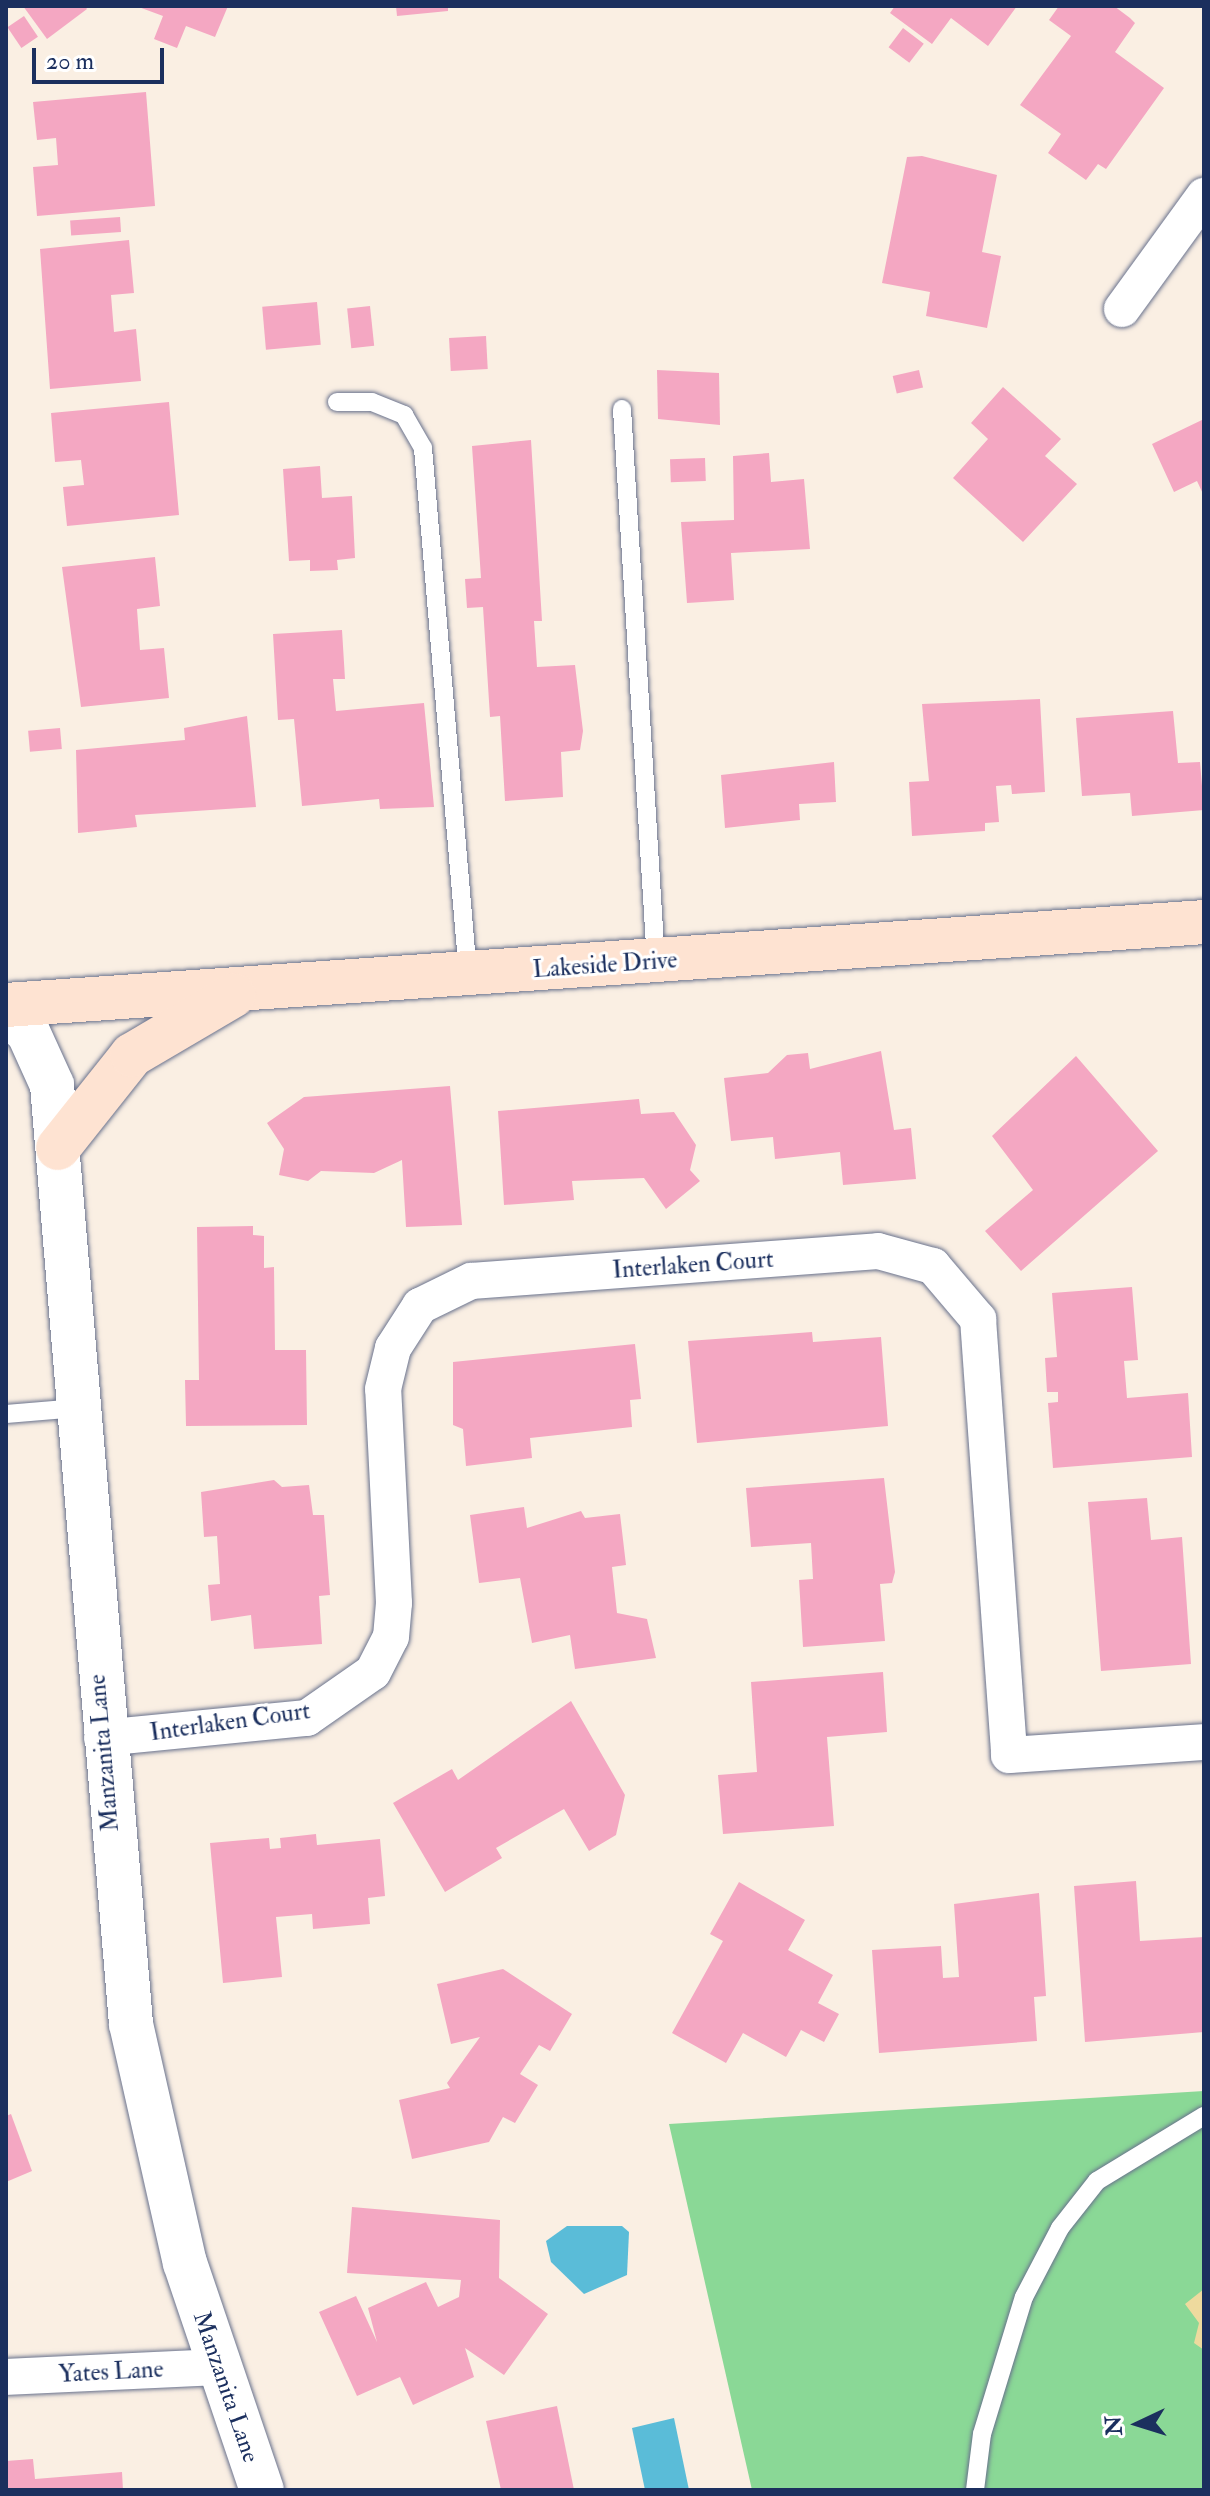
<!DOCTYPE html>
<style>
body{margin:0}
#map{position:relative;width:1210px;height:2496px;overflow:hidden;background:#faefe3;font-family:"IM FELL Double Pica",serif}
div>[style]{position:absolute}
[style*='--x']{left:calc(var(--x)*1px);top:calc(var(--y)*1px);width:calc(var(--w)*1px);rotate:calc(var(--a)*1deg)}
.green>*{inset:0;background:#8ad896}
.sand>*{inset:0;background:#eeda9e}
.water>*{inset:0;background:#5abcd8}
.building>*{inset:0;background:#f4a7c2;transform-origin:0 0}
.roads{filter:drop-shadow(0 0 2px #69728d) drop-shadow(0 0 2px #69728d)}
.service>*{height:18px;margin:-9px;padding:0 9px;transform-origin:9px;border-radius:9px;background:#fff}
.minor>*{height:36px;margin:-18px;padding:0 18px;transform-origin:18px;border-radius:18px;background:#fff}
.tertiary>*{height:44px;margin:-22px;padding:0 22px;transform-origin:22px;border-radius:22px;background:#fff}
.secondary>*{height:44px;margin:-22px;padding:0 22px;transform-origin:22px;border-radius:22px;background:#fee3d2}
span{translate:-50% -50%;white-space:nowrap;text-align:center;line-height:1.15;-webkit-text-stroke:6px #fff;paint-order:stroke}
.street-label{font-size:24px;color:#1b2f5e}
.frame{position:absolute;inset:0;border:8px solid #1b2f5e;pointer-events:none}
.north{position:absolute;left:1098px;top:2384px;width:80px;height:80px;-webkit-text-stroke:6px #fff;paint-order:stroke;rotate:266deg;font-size:22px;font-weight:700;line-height:32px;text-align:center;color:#1b2f5e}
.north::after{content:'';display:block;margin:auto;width:28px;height:36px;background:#1b2f5e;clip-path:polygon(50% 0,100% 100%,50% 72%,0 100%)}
.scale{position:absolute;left:32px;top:48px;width:132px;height:36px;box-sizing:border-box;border:4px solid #1b2f5e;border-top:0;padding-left:10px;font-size:24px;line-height:28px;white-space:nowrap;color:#1b2f5e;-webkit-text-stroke:6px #fff;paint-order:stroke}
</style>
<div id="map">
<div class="green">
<div style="clip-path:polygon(1204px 2091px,1204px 2490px,752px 2490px,669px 2124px)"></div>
</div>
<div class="sand">
<div style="clip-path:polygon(1204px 2289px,1204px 2350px,1194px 2343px,1199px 2323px,1185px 2304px)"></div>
</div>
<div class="water">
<div style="clip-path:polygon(567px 2226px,622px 2226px,629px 2232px,627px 2275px,584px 2294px,551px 2262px,546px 2241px)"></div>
<div style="clip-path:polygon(674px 2418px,689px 2490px,645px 2490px,632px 2428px)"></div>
</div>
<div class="building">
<div style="clip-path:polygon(23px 6px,85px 6px,87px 9px,47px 39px)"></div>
<div style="clip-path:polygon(136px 6px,228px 6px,215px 37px,186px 26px,177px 48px,154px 39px,163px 16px)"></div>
<div style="clip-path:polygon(396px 6px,448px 6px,448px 11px,397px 16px)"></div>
<div style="clip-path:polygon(895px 6px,1017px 6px,988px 46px,951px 18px,932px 44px,890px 13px)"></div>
<div style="clip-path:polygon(1059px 6px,1114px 6px,1130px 18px,1135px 23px,1115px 52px,1164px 88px,1106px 169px,1098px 164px,1086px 180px,1048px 153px,1061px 134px,1020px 105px,1071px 36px,1049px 20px)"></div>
<div style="left:24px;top:16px;width:25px;height:20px;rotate:56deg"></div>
<div style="left:903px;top:28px;width:26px;height:24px;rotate:37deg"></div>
<div style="clip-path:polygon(146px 92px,155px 206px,37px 216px,33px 167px,58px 165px,56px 138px,37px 140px,33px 102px)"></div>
<div style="clip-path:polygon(922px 156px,997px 175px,982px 252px,1001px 256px,987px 328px,926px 316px,930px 292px,882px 283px,907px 157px)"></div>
<div style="left:120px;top:217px;width:15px;height:50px;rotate:86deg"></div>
<div style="clip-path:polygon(129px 240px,134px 293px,111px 295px,114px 332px,136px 329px,141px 381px,50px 389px,40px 249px)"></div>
<div style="left:317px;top:302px;width:43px;height:55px;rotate:85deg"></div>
<div style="left:370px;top:306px;width:40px;height:23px;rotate:84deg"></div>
<div style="left:486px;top:336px;width:33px;height:37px;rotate:87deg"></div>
<div style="clip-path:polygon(657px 370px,719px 373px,720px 425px,658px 419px)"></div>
<div style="left:919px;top:370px;width:18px;height:27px;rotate:77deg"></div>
<div style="clip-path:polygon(1003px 387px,1061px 439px,1045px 456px,1077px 484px,1023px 542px,953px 478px,988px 439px,971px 423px)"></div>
<div style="clip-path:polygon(169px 402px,179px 515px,67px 526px,63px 487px,84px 485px,81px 460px,55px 462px,51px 413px)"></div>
<div style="clip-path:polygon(1204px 419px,1204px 496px,1197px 481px,1174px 492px,1152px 444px)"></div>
<div style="clip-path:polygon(531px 440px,542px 621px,534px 621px,537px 667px,575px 665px,583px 731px,580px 750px,561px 752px,563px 797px,505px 801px,500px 716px,490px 717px,483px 607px,467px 608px,465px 579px,481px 578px,472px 446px)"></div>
<div style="clip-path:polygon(769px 453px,771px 482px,804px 479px,810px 549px,731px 553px,734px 600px,687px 603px,681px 522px,734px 520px,733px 456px)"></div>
<div style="left:705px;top:458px;width:23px;height:35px;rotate:88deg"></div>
<div style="clip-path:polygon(320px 466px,322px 498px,352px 496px,355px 558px,337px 560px,338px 570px,310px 571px,310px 560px,289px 561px,283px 469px)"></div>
<div style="clip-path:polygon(155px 557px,160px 606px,137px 609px,140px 650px,164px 648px,169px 698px,81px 707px,62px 567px)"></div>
<div style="clip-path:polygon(342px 630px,345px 679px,333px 679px,336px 711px,424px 703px,434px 807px,380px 809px,379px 799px,302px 806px,294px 719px,278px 720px,273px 634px)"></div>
<div style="clip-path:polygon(1040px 699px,1045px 792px,1012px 794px,1011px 785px,996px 786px,999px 822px,985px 823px,985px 831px,912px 836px,909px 782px,929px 781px,922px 704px)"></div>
<div style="clip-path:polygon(1173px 711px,1178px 763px,1200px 762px,1204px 810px,1132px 816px,1130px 793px,1082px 796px,1076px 718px)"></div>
<div style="clip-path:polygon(247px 716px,256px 807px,135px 815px,137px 827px,78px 833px,76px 750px,185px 740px,184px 728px)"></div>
<div style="left:60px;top:728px;width:21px;height:32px;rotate:85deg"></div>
<div style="clip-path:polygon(834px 762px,836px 802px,799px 804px,800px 820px,725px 828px,721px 775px)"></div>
<div style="clip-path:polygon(881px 1051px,894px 1130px,911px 1128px,916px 1179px,843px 1185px,840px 1152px,775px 1159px,773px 1137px,731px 1141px,724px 1078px,768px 1073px,787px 1055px,808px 1053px,810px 1069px)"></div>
<div style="clip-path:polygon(1076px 1056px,1158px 1151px,1021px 1271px,985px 1231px,1033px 1190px,992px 1136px)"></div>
<div style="clip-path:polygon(450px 1086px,462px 1225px,406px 1227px,402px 1160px,374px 1173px,321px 1171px,308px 1181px,279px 1175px,284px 1149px,267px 1123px,304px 1097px)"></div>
<div style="clip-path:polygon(639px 1099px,641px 1114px,674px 1112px,696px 1145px,690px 1170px,700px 1181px,666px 1209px,644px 1178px,572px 1181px,574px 1200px,504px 1205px,498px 1111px)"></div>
<div style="clip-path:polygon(253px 1226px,253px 1235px,264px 1236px,264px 1268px,274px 1267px,275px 1350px,306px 1350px,307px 1425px,186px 1426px,185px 1380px,199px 1380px,197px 1227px)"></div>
<div style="clip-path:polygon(1132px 1287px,1138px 1360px,1124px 1361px,1127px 1398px,1188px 1393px,1192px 1457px,1053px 1468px,1048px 1403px,1058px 1402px,1058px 1392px,1047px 1392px,1045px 1358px,1057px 1357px,1052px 1293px)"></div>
<div style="clip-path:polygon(812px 1332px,813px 1342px,881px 1337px,888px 1426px,697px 1443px,688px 1341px)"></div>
<div style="clip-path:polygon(635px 1344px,641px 1399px,630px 1400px,632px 1427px,530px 1438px,532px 1458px,466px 1466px,463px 1429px,453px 1425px,453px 1362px)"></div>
<div style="clip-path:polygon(884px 1478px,895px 1572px,892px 1583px,880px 1584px,885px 1641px,803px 1647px,799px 1580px,813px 1579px,811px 1543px,751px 1547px,746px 1488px)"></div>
<div style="clip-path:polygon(274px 1480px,282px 1487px,309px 1485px,313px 1515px,324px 1515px,330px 1595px,319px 1596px,322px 1644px,254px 1649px,251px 1615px,211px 1621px,208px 1585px,220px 1584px,217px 1536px,204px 1537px,201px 1492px)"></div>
<div style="clip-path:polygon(1147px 1498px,1151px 1540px,1182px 1537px,1191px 1664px,1101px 1671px,1088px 1502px)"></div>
<div style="clip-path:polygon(524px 1507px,527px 1528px,581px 1511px,585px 1518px,620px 1514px,626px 1565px,612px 1567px,617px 1613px,647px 1619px,656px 1658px,575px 1669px,570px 1635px,532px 1643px,520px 1578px,479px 1583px,470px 1515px)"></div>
<div style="clip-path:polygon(883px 1672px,887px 1732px,827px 1737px,834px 1826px,723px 1834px,718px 1775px,757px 1772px,751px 1682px)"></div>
<div style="clip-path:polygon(571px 1701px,625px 1795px,616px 1835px,589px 1851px,564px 1809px,496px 1848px,502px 1858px,445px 1892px,393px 1803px,452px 1769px,458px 1780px)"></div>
<div style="clip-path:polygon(316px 1834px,317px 1845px,380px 1839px,385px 1896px,368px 1898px,370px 1924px,313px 1929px,312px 1914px,276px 1917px,282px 1977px,223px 1983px,210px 1843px,269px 1838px,270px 1849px,281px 1848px,280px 1838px)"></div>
<div style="clip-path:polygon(1136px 1881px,1140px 1941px,1204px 1937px,1204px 2032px,1085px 2042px,1074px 1886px)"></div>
<div style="clip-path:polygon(739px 1882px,805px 1920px,788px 1950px,833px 1975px,818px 2003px,839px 2014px,824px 2042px,801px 2030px,786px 2057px,743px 2033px,726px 2063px,672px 2033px,723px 1941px,710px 1934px)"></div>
<div style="clip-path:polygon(1039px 1893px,1046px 1996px,1034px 1997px,1037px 2041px,879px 2053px,872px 1950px,941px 1946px,943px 1978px,959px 1977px,954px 1904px)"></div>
<div style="clip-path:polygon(503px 1969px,572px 2014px,550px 2051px,539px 2045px,520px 2074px,538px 2085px,515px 2123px,503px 2117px,489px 2142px,412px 2159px,399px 2100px,450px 2088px,447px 2083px,480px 2037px,451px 2044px,437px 1984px)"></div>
<div style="clip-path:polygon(11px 2114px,32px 2171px,6px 2182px,6px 2116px)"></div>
<div style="clip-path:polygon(352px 2207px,500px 2220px,499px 2278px,548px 2314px,504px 2375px,465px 2348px,474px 2377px,413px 2405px,400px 2377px,357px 2396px,319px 2312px,356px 2296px,377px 2342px,368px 2308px,426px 2282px,438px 2307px,459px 2297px,461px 2280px,347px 2273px)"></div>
<div style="clip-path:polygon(557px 2406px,574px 2490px,501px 2490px,486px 2421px)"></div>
<div style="clip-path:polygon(33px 2459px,35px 2479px,122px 2472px,123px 2490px,6px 2490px,6px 2461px)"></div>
</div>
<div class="roads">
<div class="service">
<div style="--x:337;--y:402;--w:35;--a:0"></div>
<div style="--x:372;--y:402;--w:35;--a:22"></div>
<div style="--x:404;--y:415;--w:38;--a:60"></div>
<div style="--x:423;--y:448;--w:528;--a:85.11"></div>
<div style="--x:622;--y:409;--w:553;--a:86.48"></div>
<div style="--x:6;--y:1414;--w:72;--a:-4.8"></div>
<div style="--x:975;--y:2490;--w:56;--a:-82.9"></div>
<div style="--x:982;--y:2434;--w:143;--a:-73"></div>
<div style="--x:1024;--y:2297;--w:78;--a:-62.4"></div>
<div style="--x:1060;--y:2228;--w:60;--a:-51.8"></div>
<div style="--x:1097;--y:2181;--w:125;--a:-31.3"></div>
</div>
<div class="minor">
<div style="--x:1122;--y:309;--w:140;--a:-54"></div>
<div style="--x:102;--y:1738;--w:206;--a:-5.6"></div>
<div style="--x:307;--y:1718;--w:80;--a:-34.9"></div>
<div style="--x:373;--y:1672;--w:39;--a:-63"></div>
<div style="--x:391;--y:1637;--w:34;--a:-85"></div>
<div style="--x:394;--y:1603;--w:214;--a:-92.9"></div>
<div style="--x:383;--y:1389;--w:42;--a:-76.3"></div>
<div style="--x:393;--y:1348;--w:50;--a:-57.3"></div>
<div style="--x:420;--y:1306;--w:57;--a:-26.1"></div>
<div style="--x:471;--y:1281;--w:408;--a:-4.2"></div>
<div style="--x:878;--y:1251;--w:57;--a:15.3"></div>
<div style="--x:933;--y:1266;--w:70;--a:49.7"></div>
<div style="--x:978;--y:1319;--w:437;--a:85.9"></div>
<div style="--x:1009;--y:1755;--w:195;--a:-3.8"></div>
<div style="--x:6;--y:2377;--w:211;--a:-2.7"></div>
</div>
<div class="tertiary">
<div style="--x:6;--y:1013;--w:29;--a:41"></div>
<div style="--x:28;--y:1032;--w:58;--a:65.6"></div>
<div style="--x:52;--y:1085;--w:942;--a:85.19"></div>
<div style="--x:131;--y:2024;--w:245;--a:77.3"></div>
<div style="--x:185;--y:2263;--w:240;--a:71.3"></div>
</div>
<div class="secondary">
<div style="--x:6;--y:1005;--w:1201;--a:-3.96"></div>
<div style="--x:58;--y:1148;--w:119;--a:-51.5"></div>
<div style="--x:132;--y:1055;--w:118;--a:-30.5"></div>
</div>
</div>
<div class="street-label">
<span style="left:605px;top:965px;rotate:-4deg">Lakeside Drive</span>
<span style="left:693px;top:1265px;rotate:-4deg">Interlaken Court</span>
<span style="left:230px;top:1722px;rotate:-8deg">Interlaken Court</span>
<span style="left:104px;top:1753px;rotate:-95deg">Manzanita Lane</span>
<span style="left:111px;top:2372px;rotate:-3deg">Yates Lane</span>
<span style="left:226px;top:2387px;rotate:71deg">Manzanita Lane</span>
</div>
<div class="frame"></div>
<div class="north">N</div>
<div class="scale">20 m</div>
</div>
